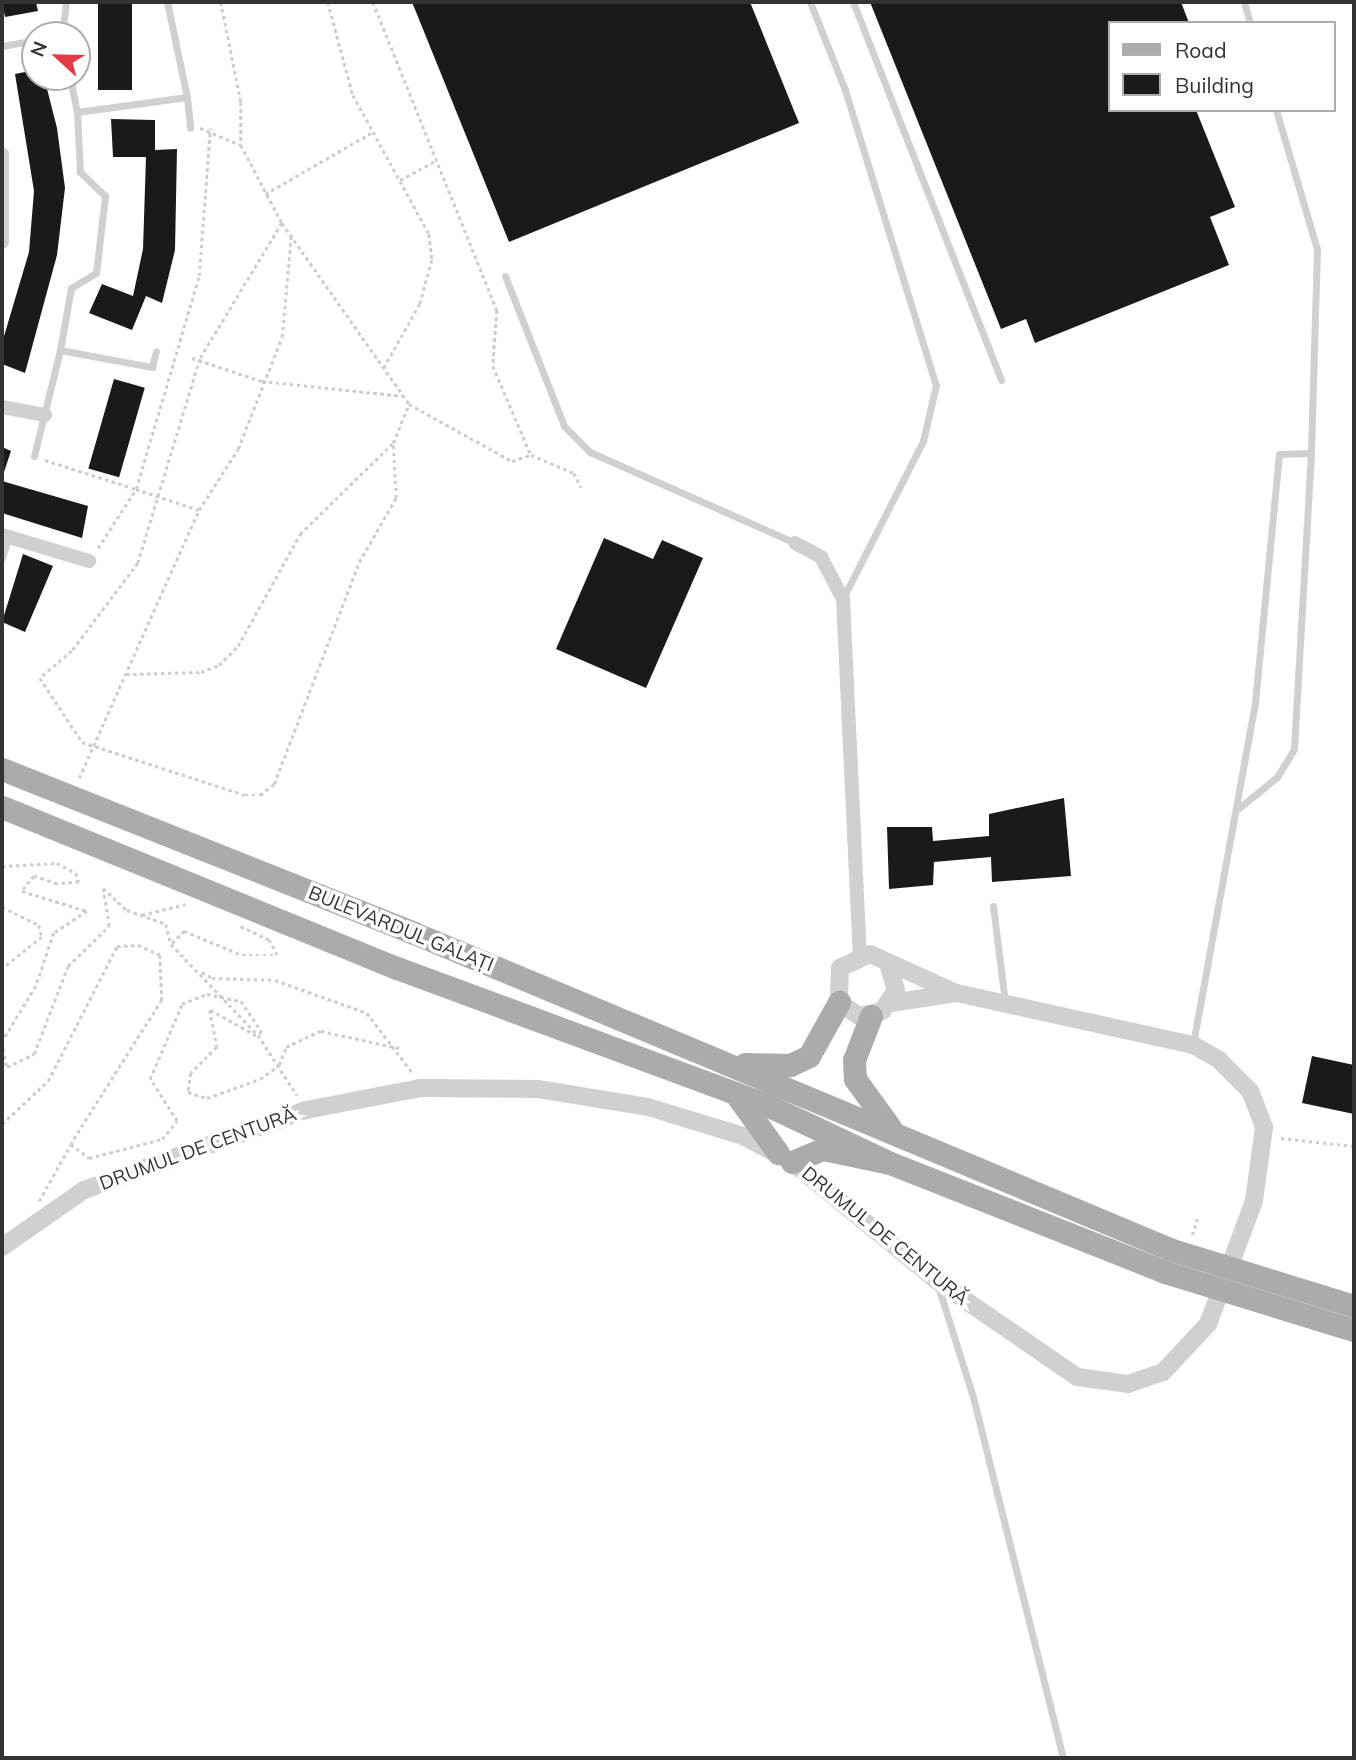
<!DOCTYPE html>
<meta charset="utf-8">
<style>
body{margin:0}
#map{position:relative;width:1356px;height:1760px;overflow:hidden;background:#fff;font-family:Mulish,sans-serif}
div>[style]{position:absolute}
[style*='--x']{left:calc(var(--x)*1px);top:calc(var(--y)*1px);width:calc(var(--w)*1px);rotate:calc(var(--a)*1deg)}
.building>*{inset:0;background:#1a1a1a;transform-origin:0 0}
.path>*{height:2.5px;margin-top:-1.25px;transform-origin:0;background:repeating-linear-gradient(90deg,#cdcdcd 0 3.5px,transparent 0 7px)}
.service>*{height:7px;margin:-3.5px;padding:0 3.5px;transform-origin:3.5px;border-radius:3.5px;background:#d0d0d0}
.minor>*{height:14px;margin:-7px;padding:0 7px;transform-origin:7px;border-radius:7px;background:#d0d0d0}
.tertiary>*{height:18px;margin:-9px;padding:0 9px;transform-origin:9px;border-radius:9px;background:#d0d0d0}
.primary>*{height:23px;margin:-11.5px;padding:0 11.5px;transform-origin:11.5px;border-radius:11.5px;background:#ababab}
.primary-bridge>*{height:23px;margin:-11.5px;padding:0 11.5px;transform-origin:11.5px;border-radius:11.5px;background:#ababab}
span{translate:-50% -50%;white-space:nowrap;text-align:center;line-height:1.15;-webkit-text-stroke:7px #fff;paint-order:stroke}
.street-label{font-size:19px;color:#333}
.frame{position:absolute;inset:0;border:4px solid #333;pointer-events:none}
.legend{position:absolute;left:1108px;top:21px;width:228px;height:91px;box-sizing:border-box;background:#fff;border:2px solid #adadad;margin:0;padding:9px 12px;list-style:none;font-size:21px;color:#333}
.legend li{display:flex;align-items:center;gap:14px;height:35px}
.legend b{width:35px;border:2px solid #adadad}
.north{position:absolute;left:21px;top:21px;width:70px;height:70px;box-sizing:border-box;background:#fff;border:2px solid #adadad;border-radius:50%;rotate:292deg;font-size:19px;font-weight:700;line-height:28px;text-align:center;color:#333}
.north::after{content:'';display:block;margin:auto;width:24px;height:32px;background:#e63946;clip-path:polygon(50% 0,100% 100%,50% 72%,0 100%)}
</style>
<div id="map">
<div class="building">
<div style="clip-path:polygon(2px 2px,36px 2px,38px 11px,5px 17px)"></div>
<div style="left:98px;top:2px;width:34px;height:88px"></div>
<div style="clip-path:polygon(412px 2px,750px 2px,799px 123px,509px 242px)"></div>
<div style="clip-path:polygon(870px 2px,1181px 2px,1189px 23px,1109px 23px,1109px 110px,1196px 110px,1235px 207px,1210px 217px,1229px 265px,1035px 343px,1026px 319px,1001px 329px)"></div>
<div style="clip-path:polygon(35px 70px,35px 77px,44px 77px,57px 128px,65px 188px,57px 255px,25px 373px,2px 364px,2px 343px,29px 252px,34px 191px,15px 74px)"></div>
<div style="clip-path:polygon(111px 119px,155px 120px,155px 150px,177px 149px,175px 250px,162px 303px,146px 296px,132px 330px,89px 313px,102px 284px,133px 296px,143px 249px,146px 157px,113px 157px)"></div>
<div style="left:114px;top:379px;width:32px;height:93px;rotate:16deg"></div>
<div style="clip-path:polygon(2px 447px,11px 451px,2px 478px)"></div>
<div style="clip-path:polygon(2px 481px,88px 506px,82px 538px,2px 513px)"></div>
<div style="clip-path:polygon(604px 538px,653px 559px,662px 540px,703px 558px,646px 688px,556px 649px)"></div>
<div style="clip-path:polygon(23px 554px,53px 566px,25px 632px,2px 622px)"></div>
<div style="clip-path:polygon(1064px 798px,1071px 876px,992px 882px,991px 857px,934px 862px,933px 885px,889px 889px,887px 827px,932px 827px,933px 841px,989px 836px,989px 814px)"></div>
<div style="clip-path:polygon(1312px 1056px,1354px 1065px,1354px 1114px,1302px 1103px)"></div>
</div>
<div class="path">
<div style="--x:221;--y:2;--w:102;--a:78.7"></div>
<div style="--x:241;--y:102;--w:43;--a:90"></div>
<div style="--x:241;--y:145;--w:88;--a:62.3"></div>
<div style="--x:282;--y:223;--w:221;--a:54.9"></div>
<div style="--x:409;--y:404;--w:118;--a:29"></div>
<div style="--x:512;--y:461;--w:20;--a:-18"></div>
<div style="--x:328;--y:2;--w:96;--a:75"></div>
<div style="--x:353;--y:95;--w:158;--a:61.3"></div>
<div style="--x:429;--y:234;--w:26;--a:83"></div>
<div style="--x:432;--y:260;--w:46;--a:105.3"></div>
<div style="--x:420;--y:304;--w:73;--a:119.4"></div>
<div style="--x:373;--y:2;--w:332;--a:68.1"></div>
<div style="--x:497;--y:310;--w:56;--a:94.1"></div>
<div style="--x:493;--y:366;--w:97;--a:66.9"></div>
<div style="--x:531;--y:455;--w:47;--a:22.7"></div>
<div style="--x:574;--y:473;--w:16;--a:63"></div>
<div style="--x:200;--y:128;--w:44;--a:22.5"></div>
<div style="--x:400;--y:180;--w:42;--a:-28.4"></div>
<div style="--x:265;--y:194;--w:122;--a:-29.9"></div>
<div style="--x:282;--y:223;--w:159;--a:121.1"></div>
<div style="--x:200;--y:359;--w:213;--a:106.9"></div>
<div style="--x:138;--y:563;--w:110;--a:126.9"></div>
<div style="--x:72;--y:651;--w:42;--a:139.8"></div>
<div style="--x:40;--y:678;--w:77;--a:56.7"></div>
<div style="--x:82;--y:742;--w:171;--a:18"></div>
<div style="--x:245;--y:795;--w:15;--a:0"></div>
<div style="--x:260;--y:795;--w:18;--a:-38"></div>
<div style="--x:274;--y:784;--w:238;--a:-69"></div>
<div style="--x:359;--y:562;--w:74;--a:-60"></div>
<div style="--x:396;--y:498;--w:55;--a:-93.1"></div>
<div style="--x:192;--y:358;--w:74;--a:18.2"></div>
<div style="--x:262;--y:381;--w:143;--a:6"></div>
<div style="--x:45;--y:460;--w:96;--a:17.7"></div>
<div style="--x:136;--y:489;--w:222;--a:-73.5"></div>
<div style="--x:199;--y:276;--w:148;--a:-85.7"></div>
<div style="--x:98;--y:548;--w:70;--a:-57.2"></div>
<div style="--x:136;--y:489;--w:66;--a:18.4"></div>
<div style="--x:126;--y:674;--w:75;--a:-1.5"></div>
<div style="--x:201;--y:672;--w:19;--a:-21"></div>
<div style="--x:219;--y:665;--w:27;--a:-45"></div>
<div style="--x:238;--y:646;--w:128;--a:-61"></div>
<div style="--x:300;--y:534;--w:130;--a:-44.4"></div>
<div style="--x:393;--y:443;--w:42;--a:-67.7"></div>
<div style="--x:79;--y:778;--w:294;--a:-65.9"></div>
<div style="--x:199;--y:510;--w:72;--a:-57.4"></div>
<div style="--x:238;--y:449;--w:120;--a:-68.6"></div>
<div style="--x:282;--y:337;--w:101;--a:-84.9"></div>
<div style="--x:2;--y:866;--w:55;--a:-3.1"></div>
<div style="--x:57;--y:863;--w:21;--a:28"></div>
<div style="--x:76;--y:873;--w:9;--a:72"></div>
<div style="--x:79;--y:882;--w:22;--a:175"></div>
<div style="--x:57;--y:884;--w:24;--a:-161"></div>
<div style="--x:34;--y:876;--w:19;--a:129"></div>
<div style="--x:22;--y:891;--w:68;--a:17.1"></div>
<div style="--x:2;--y:907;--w:41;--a:25.9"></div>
<div style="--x:39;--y:925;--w:12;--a:76"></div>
<div style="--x:42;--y:937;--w:51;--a:141.3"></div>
<div style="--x:87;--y:911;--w:40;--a:146"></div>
<div style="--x:54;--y:933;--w:56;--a:108.8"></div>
<div style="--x:36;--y:986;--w:66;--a:121.3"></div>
<div style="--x:2;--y:1042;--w:25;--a:79"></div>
<div style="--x:7;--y:1067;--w:30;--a:-26"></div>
<div style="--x:34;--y:1054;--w:94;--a:-68.9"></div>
<div style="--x:68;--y:966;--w:57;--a:-44.3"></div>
<div style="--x:109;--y:926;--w:38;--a:-99"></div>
<div style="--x:103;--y:888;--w:33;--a:43"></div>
<div style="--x:127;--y:910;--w:41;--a:19.7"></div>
<div style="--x:166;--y:924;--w:21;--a:76"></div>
<div style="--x:171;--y:944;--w:126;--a:46.3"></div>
<div style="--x:258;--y:1035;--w:72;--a:57"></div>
<div style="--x:142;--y:915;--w:45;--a:-14"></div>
<div style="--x:172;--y:943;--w:17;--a:-45"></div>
<div style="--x:184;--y:931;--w:63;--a:22.5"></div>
<div style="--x:242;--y:955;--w:35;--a:0"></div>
<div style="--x:277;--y:955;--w:17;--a:-118"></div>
<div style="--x:269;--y:940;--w:33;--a:-155"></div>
<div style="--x:202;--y:972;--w:12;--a:31"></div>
<div style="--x:212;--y:978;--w:63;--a:1.8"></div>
<div style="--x:275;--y:980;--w:98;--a:19.7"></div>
<div style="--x:367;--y:1013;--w:74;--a:52.7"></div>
<div style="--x:2;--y:1124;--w:63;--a:-43.1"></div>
<div style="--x:48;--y:1081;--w:152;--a:-62.9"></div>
<div style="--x:117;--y:946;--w:21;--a:-3"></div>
<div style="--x:138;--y:945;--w:24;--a:24"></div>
<div style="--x:160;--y:955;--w:45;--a:87.5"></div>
<div style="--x:162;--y:1000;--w:170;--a:122.3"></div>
<div style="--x:71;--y:1144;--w:23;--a:38"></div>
<div style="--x:89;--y:1158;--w:75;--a:-14.6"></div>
<div style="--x:162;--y:1139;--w:23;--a:-50"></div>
<div style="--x:177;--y:1121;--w:50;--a:-122.7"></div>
<div style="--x:150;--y:1079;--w:82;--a:-66.9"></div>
<div style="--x:182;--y:1004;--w:27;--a:-22"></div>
<div style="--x:207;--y:994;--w:35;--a:12"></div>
<div style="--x:241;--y:1001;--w:37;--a:56"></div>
<div style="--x:262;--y:1032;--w:7;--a:146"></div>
<div style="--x:256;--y:1036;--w:53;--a:-150.5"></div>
<div style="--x:210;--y:1010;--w:38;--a:79"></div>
<div style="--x:217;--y:1047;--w:37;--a:135"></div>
<div style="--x:191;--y:1073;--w:19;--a:99"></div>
<div style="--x:188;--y:1092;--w:20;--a:18"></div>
<div style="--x:207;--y:1098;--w:56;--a:-19.7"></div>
<div style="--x:260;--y:1079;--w:24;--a:-36"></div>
<div style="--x:279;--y:1065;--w:19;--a:-69"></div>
<div style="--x:286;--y:1047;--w:38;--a:-25"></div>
<div style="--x:321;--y:1031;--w:80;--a:12.3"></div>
<div style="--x:1281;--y:1138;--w:73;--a:6.3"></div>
<div style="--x:39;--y:1201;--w:65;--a:-60.7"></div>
<div style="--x:1192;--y:1235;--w:17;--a:-73"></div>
</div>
<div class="service">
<div style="--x:167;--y:2;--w:97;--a:78.1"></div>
<div style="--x:810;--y:2;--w:95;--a:68.3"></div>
<div style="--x:845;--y:90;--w:309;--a:72.9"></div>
<div style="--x:936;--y:385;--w:57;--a:103.1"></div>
<div style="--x:923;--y:441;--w:176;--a:117"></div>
<div style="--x:853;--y:2;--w:406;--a:68.6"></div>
<div style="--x:1244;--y:2;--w:22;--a:74"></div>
<div style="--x:62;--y:35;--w:33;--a:-83"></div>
<div style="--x:2;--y:46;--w:34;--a:-10"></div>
<div style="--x:70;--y:77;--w:36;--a:79"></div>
<div style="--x:77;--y:112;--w:111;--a:-7.8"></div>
<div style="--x:187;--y:97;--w:31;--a:84"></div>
<div style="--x:1276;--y:110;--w:145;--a:73.6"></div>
<div style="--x:1317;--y:249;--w:204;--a:91.7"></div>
<div style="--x:505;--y:276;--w:161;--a:68.5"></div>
<div style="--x:564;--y:426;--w:37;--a:45"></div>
<div style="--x:590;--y:452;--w:224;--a:23.9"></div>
<div style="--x:60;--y:350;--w:63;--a:-79.9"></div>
<div style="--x:71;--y:288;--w:29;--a:-31"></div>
<div style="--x:96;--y:273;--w:78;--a:-83.3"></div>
<div style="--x:105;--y:196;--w:35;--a:-136"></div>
<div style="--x:80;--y:172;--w:60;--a:-92.9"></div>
<div style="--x:34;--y:456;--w:109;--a:-76.2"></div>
<div style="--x:60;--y:350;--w:94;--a:10.5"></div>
<div style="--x:152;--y:367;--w:16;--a:-76"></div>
<div style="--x:2;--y:558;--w:21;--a:-73"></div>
<div style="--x:993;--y:906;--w:98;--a:82.9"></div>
<div style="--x:1193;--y:1044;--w:347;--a:-79.7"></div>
<div style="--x:1255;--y:703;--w:250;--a:-84.5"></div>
<div style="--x:1279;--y:454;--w:32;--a:-2"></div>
<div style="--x:1311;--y:453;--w:296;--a:93.3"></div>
<div style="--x:1294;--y:749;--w:33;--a:121"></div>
<div style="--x:1277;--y:777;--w:49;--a:140.8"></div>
<div style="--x:938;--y:1286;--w:116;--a:72.5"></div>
<div style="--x:973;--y:1397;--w:372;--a:76"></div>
</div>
<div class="minor">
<div style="--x:2;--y:154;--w:88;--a:90"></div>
<div style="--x:2;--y:407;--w:44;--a:10.5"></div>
<div style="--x:2;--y:535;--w:91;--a:16.6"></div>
<div style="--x:795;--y:543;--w:30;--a:28"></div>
<div style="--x:821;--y:557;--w:47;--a:62.4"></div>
<div style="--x:843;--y:599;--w:355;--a:87.3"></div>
</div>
<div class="tertiary">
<div style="--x:891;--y:1003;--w:66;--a:-8.7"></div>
<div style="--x:2;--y:1247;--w:100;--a:-34.8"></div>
<div style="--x:84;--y:1190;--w:236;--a:-19.8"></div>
<div style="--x:306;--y:1110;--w:116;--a:-10.9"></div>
<div style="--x:420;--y:1088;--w:118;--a:0.5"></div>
<div style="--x:538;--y:1089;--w:111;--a:9.3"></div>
<div style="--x:648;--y:1107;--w:99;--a:17"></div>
<div style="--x:743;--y:1136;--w:55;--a:28"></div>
<div style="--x:792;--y:1162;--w:186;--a:39.3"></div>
<div style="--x:936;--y:1280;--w:171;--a:34.5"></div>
<div style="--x:1077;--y:1377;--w:51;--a:7.8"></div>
<div style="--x:1128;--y:1384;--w:37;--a:-19"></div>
<div style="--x:1163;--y:1372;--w:66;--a:-46.8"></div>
<div style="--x:1208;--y:1324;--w:131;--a:-69.5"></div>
<div style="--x:1254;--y:1201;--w:75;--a:-82.3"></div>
<div style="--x:1264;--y:1127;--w:39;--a:-111"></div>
<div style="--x:1250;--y:1091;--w:45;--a:-135"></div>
<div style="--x:1218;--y:1059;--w:29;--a:-151"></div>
<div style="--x:1193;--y:1045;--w:243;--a:-167.6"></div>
<div style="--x:956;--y:993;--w:94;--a:-155.6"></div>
<div style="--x:870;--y:954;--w:33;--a:155"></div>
<div style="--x:840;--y:968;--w:34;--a:92"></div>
<div style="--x:839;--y:1002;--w:24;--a:35"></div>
<div style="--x:859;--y:1016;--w:24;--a:-12"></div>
<div style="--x:882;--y:1011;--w:25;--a:-56"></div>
<div style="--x:896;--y:990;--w:28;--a:-107"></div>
</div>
<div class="primary">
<div style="--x:2;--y:769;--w:443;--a:21.7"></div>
<div style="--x:414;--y:933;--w:822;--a:22.69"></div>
<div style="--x:2;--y:807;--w:427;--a:22.2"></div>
<div style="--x:397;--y:968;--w:395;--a:20.3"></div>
<div style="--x:767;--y:1105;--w:136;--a:25.2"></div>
<div style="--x:871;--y:1016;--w:47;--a:111.1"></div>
<div style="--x:854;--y:1060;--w:19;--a:87"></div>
<div style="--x:855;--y:1079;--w:59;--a:53.9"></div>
<div style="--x:745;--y:1064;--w:45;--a:1.3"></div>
<div style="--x:790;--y:1065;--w:21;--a:-25"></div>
<div style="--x:809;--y:1056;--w:62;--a:-60.9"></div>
<div style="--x:735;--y:1093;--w:74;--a:54.4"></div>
<div style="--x:792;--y:1162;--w:34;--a:-23"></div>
<div style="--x:823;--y:1149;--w:68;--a:11.8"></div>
<div style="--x:890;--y:1163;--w:296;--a:21.6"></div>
</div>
<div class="primary-bridge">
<div style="--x:1172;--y:1250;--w:190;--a:17.1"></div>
<div style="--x:1165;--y:1272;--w:198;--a:17.1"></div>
</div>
<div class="street-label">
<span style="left:401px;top:929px;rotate:22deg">BULEVARDUL GALAȚI</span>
<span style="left:198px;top:1149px;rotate:-20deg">DRUMUL DE CENTURĂ</span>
<span style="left:885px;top:1236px;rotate:39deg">DRUMUL DE CENTURĂ</span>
</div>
<div class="frame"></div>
<ul class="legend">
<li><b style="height:9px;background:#ababab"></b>Road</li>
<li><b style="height:19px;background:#1a1a1a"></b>Building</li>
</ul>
<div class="north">N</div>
</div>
